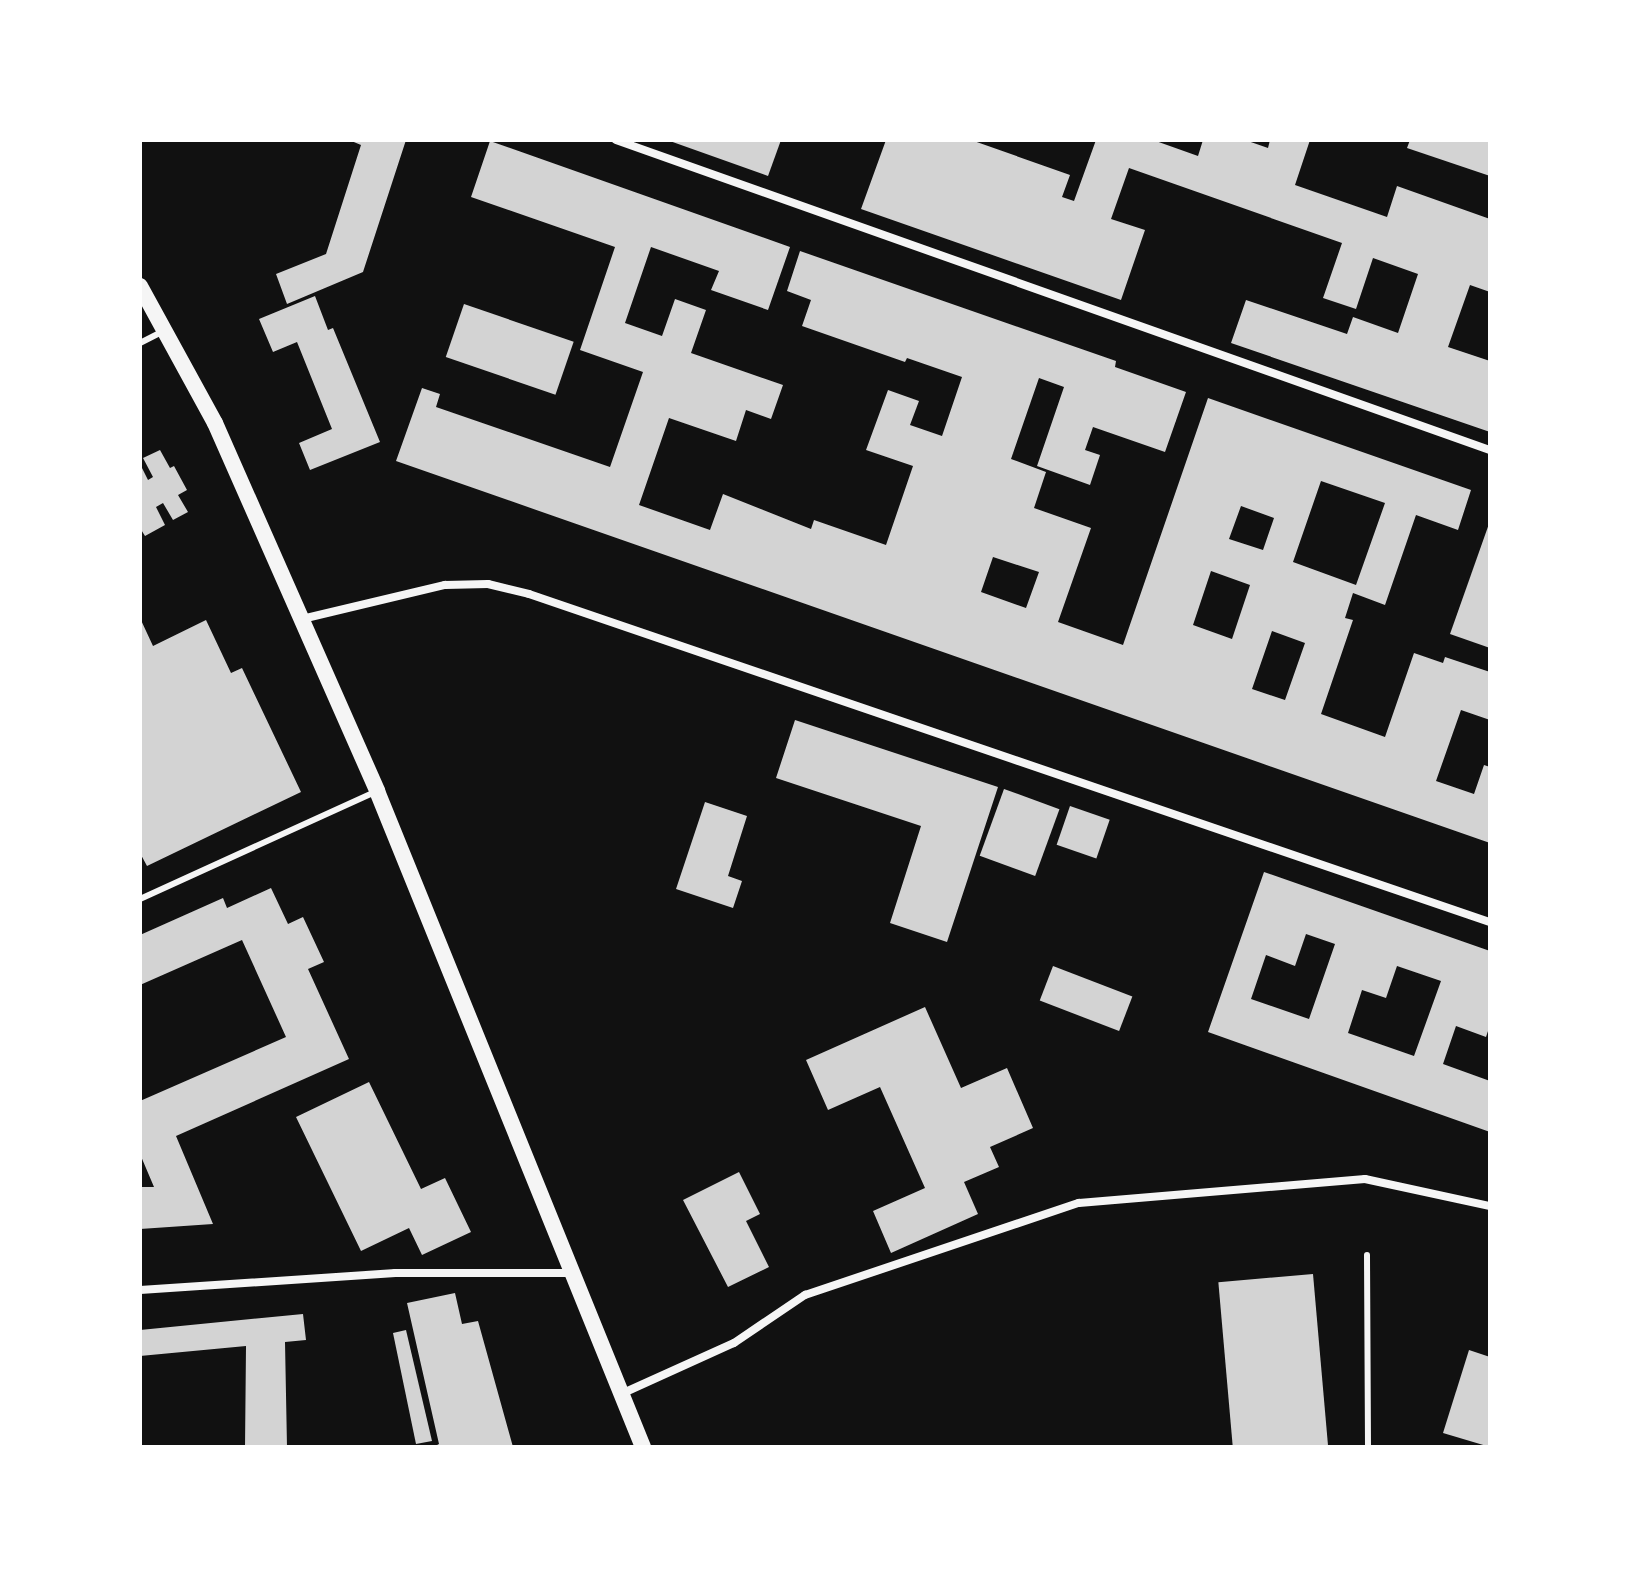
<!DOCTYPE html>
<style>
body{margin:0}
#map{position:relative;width:1630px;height:1587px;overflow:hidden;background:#111;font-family:"PT Sans Narrow",sans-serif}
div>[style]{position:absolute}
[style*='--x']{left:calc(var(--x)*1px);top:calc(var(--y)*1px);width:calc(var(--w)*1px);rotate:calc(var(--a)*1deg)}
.building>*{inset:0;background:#d3d3d3;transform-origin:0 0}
.service>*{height:6px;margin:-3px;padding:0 3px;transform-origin:3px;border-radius:3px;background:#f5f5f5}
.minor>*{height:8px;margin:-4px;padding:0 4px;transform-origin:4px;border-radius:4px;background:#f5f5f5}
.secondary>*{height:16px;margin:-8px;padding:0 8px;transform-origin:8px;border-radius:8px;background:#f5f5f5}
span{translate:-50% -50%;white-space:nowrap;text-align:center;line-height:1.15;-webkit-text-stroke:8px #fff;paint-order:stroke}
.frame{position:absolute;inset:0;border:142px solid #fff;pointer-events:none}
</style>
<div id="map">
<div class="building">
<div style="clip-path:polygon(349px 140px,406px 140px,363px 272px,287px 304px,276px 274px,326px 254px,361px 145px)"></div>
<div style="clip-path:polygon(667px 140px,781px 140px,768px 176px)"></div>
<div style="clip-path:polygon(886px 140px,971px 140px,1070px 175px,1062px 197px,1074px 201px,1096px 140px,1153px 140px,1198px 156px,1203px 140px,1245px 140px,1268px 148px,1270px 140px,1310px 140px,1295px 185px,1387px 217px,1397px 186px,1490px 219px,1490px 292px,1470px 285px,1448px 347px,1490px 361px,1490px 432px,1231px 343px,1246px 300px,1347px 334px,1353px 317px,1398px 333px,1418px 274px,1373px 258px,1356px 309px,1323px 298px,1342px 243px,1129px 168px,1111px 219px,1145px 230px,1121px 300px,861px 209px)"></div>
<div style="clip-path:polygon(1410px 140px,1490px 140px,1490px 176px,1407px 148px)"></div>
<div style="clip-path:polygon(evenodd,490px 141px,790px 247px,768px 310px,711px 290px,719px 271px,651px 247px,625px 323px,662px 336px,675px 299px,706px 310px,691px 353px,783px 385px,771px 419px,746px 410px,736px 441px,669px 418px,639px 505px,710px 530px,723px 494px,811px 529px,814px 520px,886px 545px,913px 466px,866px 450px,888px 390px,919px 401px,910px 425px,942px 436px,962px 377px,907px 358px,905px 362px,802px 326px,811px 300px,787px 291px,800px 251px,1116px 361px,1115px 367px,1186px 392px,1165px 452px,1093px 427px,1085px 450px,1100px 455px,1090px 485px,1037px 466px,1064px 387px,1039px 378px,1011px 459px,1046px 472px,1034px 508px,1091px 528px,1058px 622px,1123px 645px,1208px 398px,1471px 490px,1458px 530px,1416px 515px,1385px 605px,1353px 593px,1345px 618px,1353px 620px,1321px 714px,1385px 737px,1414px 653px,1443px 663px,1445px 657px,1490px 672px,1490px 720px,1461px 710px,1436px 781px,1474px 794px,1484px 765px,1490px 767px,1490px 843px,396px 461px,422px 388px,440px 394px,436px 407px,610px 467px,643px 372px,580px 350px,615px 247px,471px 197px,490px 141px,1321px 481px,1385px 503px,1356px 585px,1293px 562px,1321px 481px,490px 141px,1241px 506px,1274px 518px,1263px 550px,1229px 539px,1241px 506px,490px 141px,993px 557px,1039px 572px,1026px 608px,981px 592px,993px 557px,490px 141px,1211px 571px,1250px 585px,1232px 639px,1193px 625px,1211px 571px,490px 141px,1272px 631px,1305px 643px,1285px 700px,1252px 689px,1272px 631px)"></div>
<div style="clip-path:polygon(315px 296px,328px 330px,333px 328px,380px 442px,310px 470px,299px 443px,332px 429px,297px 342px,273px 352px,259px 319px)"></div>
<div style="left:464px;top:304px;width:116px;height:56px;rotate:19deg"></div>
<div style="clip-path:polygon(160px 450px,170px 468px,174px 466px,187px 490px,178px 495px,188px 512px,173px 520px,163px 503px,156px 507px,165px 525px,145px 536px,140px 528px,140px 464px,148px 480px,153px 477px,143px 458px)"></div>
<div style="clip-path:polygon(1490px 521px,1490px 648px,1450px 634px)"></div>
<div style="clip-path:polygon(140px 618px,153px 646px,206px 620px,231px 673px,242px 668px,301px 792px,147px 866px,140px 853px)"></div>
<div style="clip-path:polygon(795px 720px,998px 787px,947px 942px,890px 923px,921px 826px,776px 778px)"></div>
<div style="left:1004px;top:789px;width:59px;height:71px;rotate:20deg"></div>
<div style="clip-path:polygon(705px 802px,747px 816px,728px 876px,742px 881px,733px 908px,676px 889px)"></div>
<div style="left:1070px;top:806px;width:42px;height:41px;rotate:19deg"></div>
<div style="clip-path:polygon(evenodd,1264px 872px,1490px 951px,1490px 1025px,1486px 1037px,1456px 1026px,1443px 1064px,1490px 1081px,1490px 1132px,1208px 1032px,1264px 872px,1306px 934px,1335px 944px,1309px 1019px,1251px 999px,1266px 955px,1295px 966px,1306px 934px,1264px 872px,1397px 966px,1441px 981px,1414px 1056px,1348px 1033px,1362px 990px,1386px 998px,1397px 966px)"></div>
<div style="clip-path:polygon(271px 888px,288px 924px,303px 917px,324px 962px,308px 969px,349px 1059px,176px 1136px,213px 1224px,140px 1229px,140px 1187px,154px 1187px,140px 1154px,140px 1101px,286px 1037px,242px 940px,140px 985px,140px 935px,223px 898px,227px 908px)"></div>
<div style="left:1053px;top:966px;width:85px;height:37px;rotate:21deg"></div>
<div style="clip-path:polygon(925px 1007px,961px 1088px,1007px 1068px,1033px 1128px,990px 1147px,999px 1167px,964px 1182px,978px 1214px,891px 1253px,873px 1211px,925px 1188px,880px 1087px,828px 1110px,806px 1060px)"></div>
<div style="clip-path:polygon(369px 1082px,421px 1189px,445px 1178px,471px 1232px,422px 1255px,409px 1228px,361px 1251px,296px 1117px)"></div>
<div style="clip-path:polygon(739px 1172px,760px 1214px,746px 1221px,769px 1267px,728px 1287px,683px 1200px)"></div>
<div style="left:1313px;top:1274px;width:174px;height:95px;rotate:85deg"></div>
<div style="clip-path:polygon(455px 1293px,462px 1324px,478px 1321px,513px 1447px,433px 1447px,439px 1444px,407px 1303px)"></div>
<div style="clip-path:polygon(303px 1314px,306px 1340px,285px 1342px,287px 1447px,245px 1447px,246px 1346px,140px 1356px,140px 1330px)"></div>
<div style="clip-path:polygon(406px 1330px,432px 1441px,416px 1444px,393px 1333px)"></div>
<div style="clip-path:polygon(1469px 1350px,1490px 1357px,1490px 1447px,1443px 1433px)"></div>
</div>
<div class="service">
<div style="--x:140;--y:343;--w:27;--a:-27"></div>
<div style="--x:140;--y:899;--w:260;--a:-24.5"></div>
<div style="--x:1367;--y:1255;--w:192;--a:89.7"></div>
</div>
<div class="minor">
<div style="--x:616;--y:140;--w:927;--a:19.53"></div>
<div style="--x:302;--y:619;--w:147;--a:-13.4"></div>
<div style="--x:445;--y:585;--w:43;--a:-1.3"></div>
<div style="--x:488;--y:584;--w:42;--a:13.7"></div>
<div style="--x:529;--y:594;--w:1015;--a:18.85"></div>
<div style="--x:140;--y:1290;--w:256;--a:-3.8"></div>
<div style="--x:395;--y:1273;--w:176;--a:0"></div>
<div style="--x:621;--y:1394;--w:124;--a:-24.3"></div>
<div style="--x:734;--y:1343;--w:86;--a:-34.1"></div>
<div style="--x:805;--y:1295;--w:289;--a:-18.6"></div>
<div style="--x:1079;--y:1203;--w:287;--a:-4.8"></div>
<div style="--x:1365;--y:1179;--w:128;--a:12.2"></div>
</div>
<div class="secondary">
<div style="--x:140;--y:286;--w:156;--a:61.3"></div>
<div style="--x:215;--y:423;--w:402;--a:66.2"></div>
<div style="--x:377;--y:791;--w:708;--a:67.93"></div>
</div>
<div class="frame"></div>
</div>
